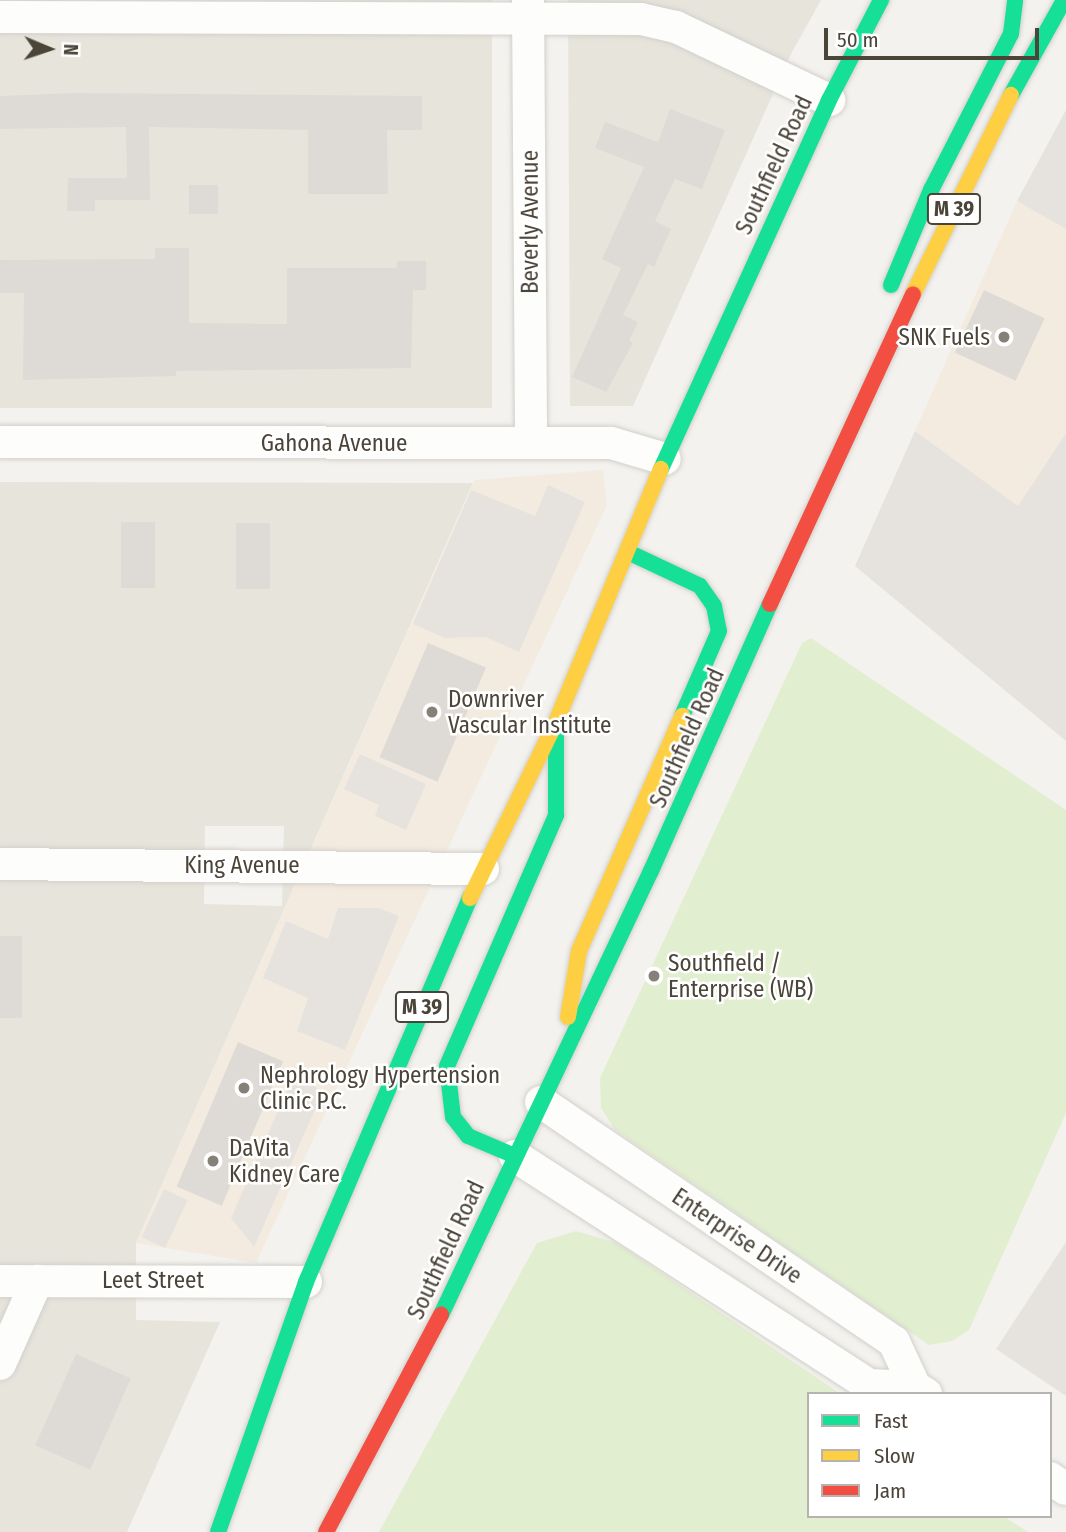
<!DOCTYPE html>
<style>
body{margin:0}
#map{position:relative;width:1066px;height:1532px;overflow:hidden;background:#f4f2ee;font-family:"Fira Sans Condensed",sans-serif}
div>[style]{position:absolute}
[style*='--x']{left:calc(var(--x)*1px);top:calc(var(--y)*1px);width:calc(var(--w)*1px);rotate:calc(var(--a)*1deg)}
.residential>*{inset:0;background:#e7e4dc;transform-origin:0 0}
.commercial>*{inset:0;background:#f3ebdf}
.industrial>*{inset:0;background:#e6e2de}
.green>*{inset:0;background:#e1eecf}
.parking>*{inset:0;background:#e6e3df;transform-origin:0 0}
.building>*{inset:0;background:#dedbd6;transform-origin:0 0}
.roads{filter:drop-shadow(0 0 2px #d2d0cb) drop-shadow(0 0 2px #d2d0cb)}
.street>*{height:32px;margin:-16px;padding:0 16px;transform-origin:16px;border-radius:16px;background:#fdfdfc}
.fast>*{height:16px;margin:-8px;padding:0 8px;transform-origin:8px;border-radius:8px;background:#16e098}
.slow>*{height:16px;margin:-8px;padding:0 8px;transform-origin:8px;border-radius:8px;background:#ffcf43}
.jam>*{height:16px;margin:-8px;padding:0 8px;transform-origin:8px;border-radius:8px;background:#f24e42}
.dots>*{width:19px;height:19px;translate:-50% -50%;box-sizing:border-box;border:4px solid #fff;border-radius:50%}
span{translate:-50% -50%;white-space:nowrap;text-align:center;line-height:1.15;-webkit-text-stroke:5px #fff;paint-order:stroke}
.shield-label span{padding:2px 5px;background:#fff;border:2px solid;border-radius:5px;-webkit-text-stroke-width:0}
.shield-label{font-size:21px;color:#4b4439;font-weight:700}
.street-label{font-size:23px;color:#4b4439}
.poi-label{font-size:23px;color:#4b4439}
.right{translate:-100% -50%;text-align:right}
.left{translate:0 -50%;text-align:left}
.legend{position:absolute;left:807px;top:1392px;width:245px;height:126px;box-sizing:border-box;background:#fff;border:2px solid #b7b4b0;margin:0;padding:9px 12px;list-style:none;font-size:21px;color:#4b4439}
.legend li{display:flex;align-items:center;gap:14px;height:35px}
.legend b{width:35px;border:2px solid #b7b4b0}
.north{position:absolute;left:14px;top:14px;width:70px;height:70px;-webkit-text-stroke:5px #fff;paint-order:stroke;rotate:92deg;font-size:19px;font-weight:700;line-height:28px;text-align:center;color:#4b4439}
.north::after{content:'';display:block;margin:auto;width:24px;height:32px;background:#4b4439;clip-path:polygon(50% 0,100% 100%,50% 72%,0 100%)}
.scale{position:absolute;left:824px;top:28px;width:215px;height:32px;box-sizing:border-box;border:4px solid #4b4439;border-top:0;padding-left:9px;font-size:21px;line-height:24px;white-space:nowrap;color:#4b4439;-webkit-text-stroke:5px #fff;paint-order:stroke}
</style>
<div id="map">
<div class="residential">
<div style="left:0;top:0;width:492px;height:408px"></div>
<div style="clip-path:polygon(568px 0,821px 0,791px 54px,633px 406px,570px 406px)"></div>
<div style="clip-path:polygon(evenodd,0 482px,473px 483px,136px 1243px,136px 1320px,220px 1322px,127px 1532px,0 1532px,0 482px,205px 826px,284px 826px,282px 906px,204px 904px,205px 826px)"></div>
</div>
<div class="commercial">
<div style="clip-path:polygon(1017px 201px,1066px 229px,1066px 433px,1018px 506px,915px 431px)"></div>
<div style="clip-path:polygon(603px 470px,607px 505px,256px 1263px,136px 1243px,475px 480px)"></div>
</div>
<div class="industrial">
<div style="clip-path:polygon(1066px 110px,1066px 229px,1017px 201px)"></div>
<div style="clip-path:polygon(915px 431px,1018px 506px,1066px 433px,1066px 741px,855px 566px)"></div>
</div>
<div class="green">
<div style="clip-path:polygon(811px 638px,1066px 810px,1066px 1113px,969px 1330px,952px 1341px,929px 1345px,615px 1130px,601px 1108px,600px 1078px,802px 643px)"></div>
<div style="clip-path:polygon(576px 1231px,617px 1243px,841px 1394px,809px 1394px,809px 1516px,1003px 1516px,1028px 1532px,379px 1532px,537px 1243px)"></div>
</div>
<div class="parking">
<div style="clip-path:polygon(1066px 145px,1066px 196px,1042px 182px)"></div>
<div style="clip-path:polygon(1066px 466px,1066px 714px,915px 616px,983px 501px,1023px 528px)"></div>
<div style="clip-path:polygon(548px 485px,585px 502px,519px 652px,486px 637px,445px 638px,413px 624px,471px 490px,535px 516px)"></div>
<div style="clip-path:polygon(360px 754px,426px 784px,406px 830px,375px 816px,379px 805px,344px 789px)"></div>
<div style="clip-path:polygon(338px 908px,379px 908px,399px 916px,345px 1050px,297px 1031px,308px 998px,263px 978px,286px 921px,328px 939px)"></div>
<div style="clip-path:polygon(297px 1067px,322px 1094px,254px 1247px,231px 1218px)"></div>
<div style="left:164px;top:1189px;width:26px;height:53px;rotate:25deg"></div>
<div style="clip-path:polygon(1066px 1242px,1066px 1396px,996px 1349px)"></div>
</div>
<div class="building">
<div style="clip-path:polygon(75px 93px,422px 96px,422px 130px,387px 130px,388px 194px,308px 194px,308px 130px,149px 127px,150px 200px,95px 200px,95px 211px,67px 211px,68px 178px,127px 178px,126px 127px,0 129px,0 96px)"></div>
<div style="clip-path:polygon(670px 109px,725px 130px,702px 189px,675px 179px,655px 221px,671px 229px,654px 267px,648px 264px,623px 315px,638px 322px,629px 341px,633px 343px,606px 392px,572px 377px,621px 268px,602px 259px,644px 167px,595px 148px,605px 122px,658px 142px)"></div>
<div style="left:189px;top:185px;width:29px;height:29px"></div>
<div style="clip-path:polygon(155px 248px,189px 248px,189px 323px,287px 324px,287px 268px,397px 268px,397px 261px,426px 261px,426px 290px,413px 290px,411px 368px,176px 371px,176px 376px,23px 380px,24px 293px,0 293px,0 260px,155px 259px)"></div>
<div style="left:984px;top:290px;width:67px;height:69px;rotate:25deg"></div>
<div style="left:121px;top:522px;width:34px;height:66px"></div>
<div style="left:236px;top:523px;width:34px;height:66px"></div>
<div style="left:428px;top:643px;width:63px;height:124px;rotate:23deg"></div>
<div style="left:0;top:936px;width:22px;height:82px"></div>
<div style="left:238px;top:1042px;width:49px;height:157px;rotate:23deg"></div>
<div style="left:76px;top:1354px;width:60px;height:100px;rotate:24deg"></div>
</div>
<div class="roads">
<div class="street">
<div style="--x:528;--y:0;--w:443;--a:89.6"></div>
<div style="--x:0;--y:17;--w:641;--a:0.18"></div>
<div style="--x:641;--y:19;--w:36;--a:13"></div>
<div style="--x:676;--y:27;--w:170;--a:25.5"></div>
<div style="--x:0;--y:442;--w:611;--a:0.09"></div>
<div style="--x:611;--y:443;--w:56;--a:16.5"></div>
<div style="--x:0;--y:864;--w:483;--a:0.6"></div>
<div style="--x:541;--y:1102;--w:427;--a:34.2"></div>
<div style="--x:894;--y:1342;--w:50;--a:65"></div>
<div style="--x:915;--y:1387;--w:13;--a:32"></div>
<div style="--x:515;--y:1156;--w:422;--a:32.9"></div>
<div style="--x:869;--y:1385;--w:46;--a:2.5"></div>
<div style="--x:0;--y:1281;--w:306;--a:0.2"></div>
<div style="--x:0;--y:1364;--w:91;--a:-66"></div>
<div style="--x:1050;--y:1478;--w:19;--a:35"></div>
</div>
<div class="fast">
<div style="--x:1011;--y:95;--w:109;--a:-60.8"></div>
<div style="--x:891;--y:285;--w:103;--a:-67.2"></div>
<div style="--x:931;--y:190;--w:175;--a:-62.9"></div>
<div style="--x:1011;--y:34;--w:34;--a:-83"></div>
<div style="--x:661;--y:469;--w:405;--a:-65.5"></div>
<div style="--x:829;--y:100;--w:113;--a:-62.5"></div>
<div style="--x:630;--y:553;--w:77;--a:25.2"></div>
<div style="--x:700;--y:586;--w:24;--a:55"></div>
<div style="--x:714;--y:606;--w:25;--a:79"></div>
<div style="--x:719;--y:631;--w:93;--a:113.5"></div>
<div style="--x:515;--y:1156;--w:51;--a:-156.9"></div>
<div style="--x:468;--y:1136;--w:24;--a:-128"></div>
<div style="--x:453;--y:1117;--w:51;--a:-96.7"></div>
<div style="--x:447;--y:1066;--w:274;--a:-66.5"></div>
<div style="--x:556;--y:815;--w:87;--a:-90"></div>
<div style="--x:441;--y:1315;--w:491;--a:-64.7"></div>
<div style="--x:651;--y:871;--w:292;--a:-66"></div>
<div style="--x:218;--y:1532;--w:265;--a:-70.6"></div>
<div style="--x:306;--y:1282;--w:418;--a:-66.9"></div>
</div>
<div class="slow">
<div style="--x:913;--y:294;--w:222;--a:-63.8"></div>
<div style="--x:470;--y:898;--w:196;--a:-64"></div>
<div style="--x:556;--y:722;--w:274;--a:-67.5"></div>
<div style="--x:568;--y:1017;--w:67;--a:-80.5"></div>
<div style="--x:579;--y:951;--w:257;--a:-66.3"></div>
</div>
<div class="jam">
<div style="--x:770;--y:604;--w:341;--a:-65.2"></div>
<div style="--x:326;--y:1532;--w:246;--a:-62.1"></div>
</div>
</div>
<div class="dots">
<div style="left:1004px;top:337px;background:#868178"></div>
<div style="left:432px;top:712px;background:#868178"></div>
<div style="left:654px;top:976px;background:#868178"></div>
<div style="left:244px;top:1088px;background:#868178"></div>
<div style="left:213px;top:1161px;background:#868178"></div>
</div>
<div class="shield-label">
<span style="left:954px;top:209px">M 39</span>
<span style="left:422px;top:1007px">M 39</span>
</div>
<div class="street-label">
<span style="left:774px;top:165px;rotate:-65deg">Southfield Road</span>
<span style="left:530px;top:222px;rotate:-90deg">Beverly Avenue</span>
<span style="left:334px;top:443px">Gahona Avenue</span>
<span style="left:687px;top:738px;rotate:-66deg">Southfield Road</span>
<span style="left:242px;top:865px">King Avenue</span>
<span style="left:737px;top:1236px;rotate:34deg">Enterprise Drive</span>
<span style="left:446px;top:1250px;rotate:-65deg">Southfield Road</span>
<span style="left:153px;top:1280px">Leet Street</span>
</div>
<div class="poi-label">
<span class="right" style="left:990px;top:337px">SNK Fuels</span>
<span class="left" style="left:448px;top:712px">Downriver<br>Vascular Institute</span>
<span class="left" style="left:668px;top:976px">Southfield /<br>Enterprise (WB)</span>
<span class="left" style="left:260px;top:1088px">Nephrology Hypertension<br>Clinic P.C.</span>
<span class="left" style="left:229px;top:1161px">DaVita<br>Kidney Care</span>
</div>
<ul class="legend">
<li><b style="height:9px;background:#16e098"></b>Fast</li>
<li><b style="height:9px;background:#ffcf43"></b>Slow</li>
<li><b style="height:9px;background:#f24e42"></b>Jam</li>
</ul>
<div class="north">N</div>
<div class="scale">50 m</div>
</div>
